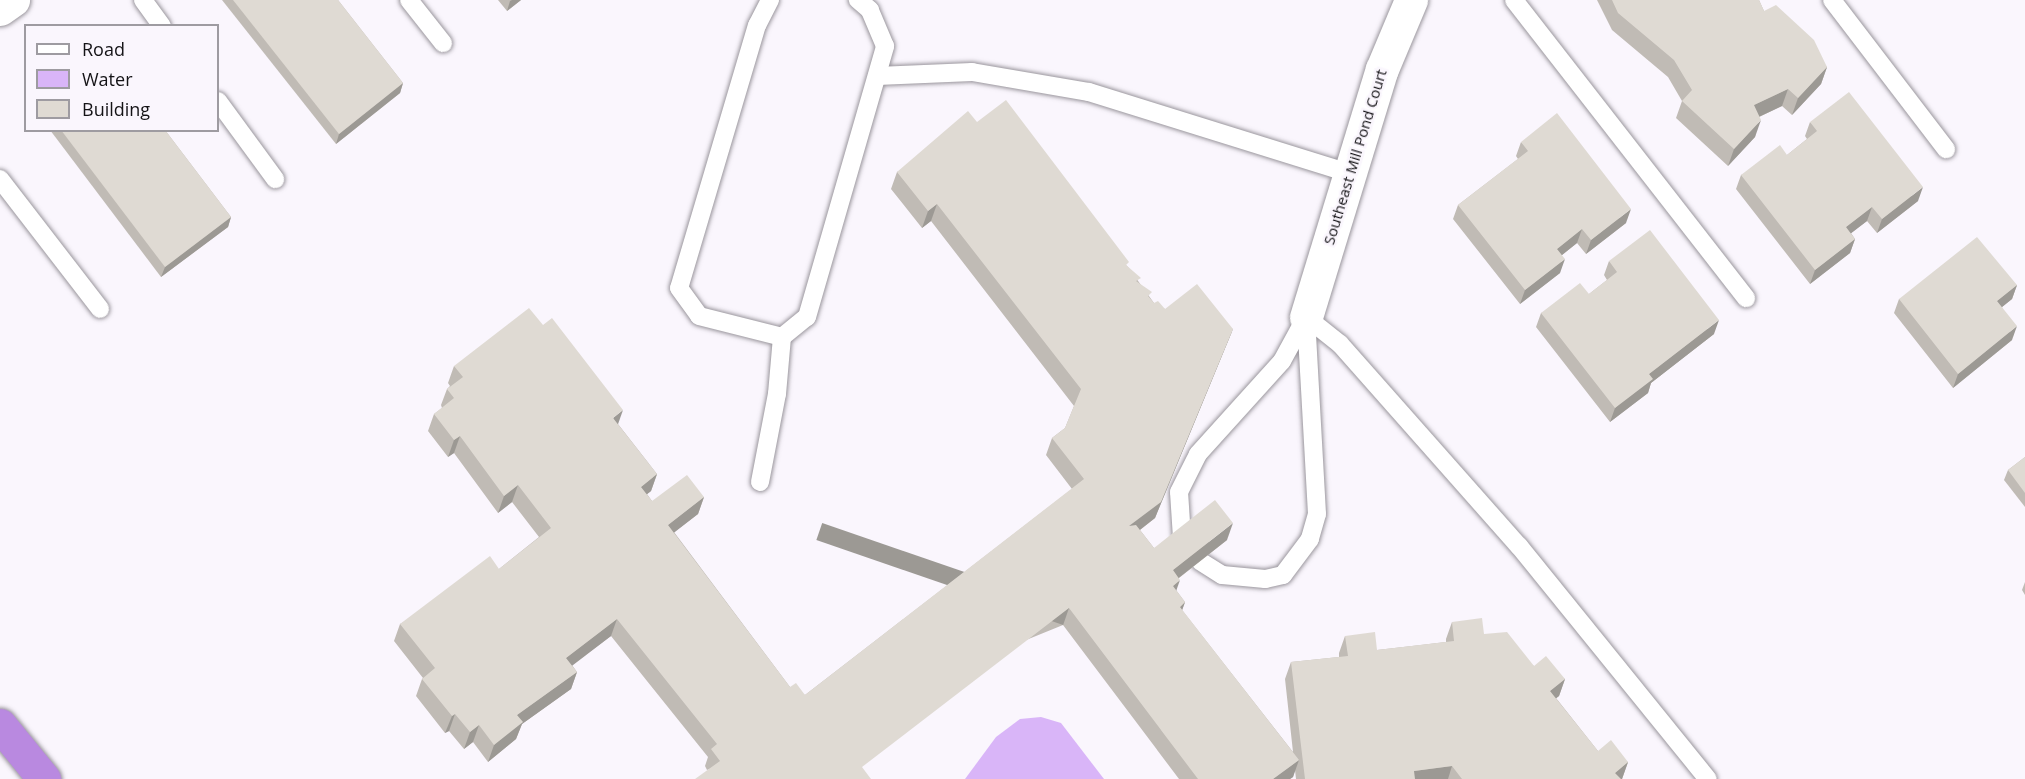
<!DOCTYPE html>
<style>
body{margin:0}
#map{position:relative;width:2025px;height:779px;overflow:hidden;background:#faf6fd;font-family:"Open Sans",sans-serif}
div>[style]{position:absolute}
[style*='--x']{left:calc(var(--x)*1px);top:calc(var(--y)*1px);width:calc(var(--w)*1px);rotate:calc(var(--a)*1deg)}
.water>*{inset:0;background:#d9b5f8}
.roads{filter:drop-shadow(0 0 2px #9a969d) drop-shadow(0 0 2px #9a969d)}
.service>*{height:18px;margin:-9px;padding:0 9px;transform-origin:9px;border-radius:9px;background:#fff}
.minor>*{height:33px;margin:-16.5px;padding:0 16.5px;transform-origin:16.5px;border-radius:16.5px;background:#fff}
.motorway>*{height:33px;margin:-16.5px;padding:0 16.5px;transform-origin:16.5px;border-radius:16.5px;background:#b989e0}
.wall>*{inset:0;background:#c0bbb5}
.shaded-wall>*{inset:0;background:#9c9994;transform-origin:0 0}
.building>*{inset:0;background:#dfdad3}
span{translate:-50% -50%;white-space:nowrap;text-align:center;line-height:1.15;-webkit-text-stroke:5px #faf6fd;paint-order:stroke}
.street-label{font-size:15px;color:#141316}
.legend{position:absolute;left:24px;top:24px;width:195px;height:108px;box-sizing:border-box;background:#faf6fd;border:2px solid #9e9ba1;margin:0;padding:8px 10px;list-style:none;font-size:18px;color:#141316}
.legend li{display:flex;align-items:center;gap:12px;height:30px}
.legend b{width:30px;border:2px solid #9e9ba1}
</style>
<div id="map">
<div class="water">
<div style="clip-path:polygon(1041px 717px,1061px 723px,1104px 779px,965px 779px,996px 737px,1020px 719px)"></div>
</div>
<div class="roads">
<div class="service">
<div style="--x:143;--y:0;--w:32;--a:54"></div>
<div style="--x:409;--y:0;--w:55;--a:51.7"></div>
<div style="--x:770;--y:0;--w:28;--a:117"></div>
<div style="--x:757;--y:25;--w:274;--a:106.5"></div>
<div style="--x:679;--y:288;--w:34;--a:54"></div>
<div style="--x:699;--y:316;--w:86;--a:14.2"></div>
<div style="--x:782;--y:337;--w:32;--a:-39"></div>
<div style="--x:807;--y:317;--w:282;--a:-73.9"></div>
<div style="--x:885;--y:46;--w:39;--a:-113"></div>
<div style="--x:870;--y:10;--w:16;--a:-140"></div>
<div style="--x:1514;--y:0;--w:378;--a:52.1"></div>
<div style="--x:1832;--y:0;--w:188;--a:52.6"></div>
<div style="--x:877;--y:76;--w:95;--a:-2.4"></div>
<div style="--x:972;--y:72;--w:119;--a:9.7"></div>
<div style="--x:1089;--y:92;--w:272;--a:17.3"></div>
<div style="--x:218;--y:101;--w:97;--a:53.8"></div>
<div style="--x:0;--y:179;--w:164;--a:52.4"></div>
<div style="--x:1306;--y:317;--w:43;--a:38.5"></div>
<div style="--x:1340;--y:344;--w:270;--a:48.5"></div>
<div style="--x:1519;--y:546;--w:300;--a:51"></div>
<div style="--x:760;--y:482;--w:90;--a:-79.1"></div>
<div style="--x:777;--y:394;--w:57;--a:-85"></div>
<div style="--x:1182;--y:538;--w:46;--a:-93.7"></div>
<div style="--x:1179;--y:492;--w:42;--a:-63.4"></div>
<div style="--x:1198;--y:454;--w:125;--a:-47.9"></div>
<div style="--x:1282;--y:361;--w:50;--a:-61.4"></div>
<div style="--x:1306;--y:317;--w:197;--a:86.8"></div>
<div style="--x:1317;--y:514;--w:26;--a:106"></div>
<div style="--x:1310;--y:539;--w:45;--a:126.9"></div>
<div style="--x:1283;--y:575;--w:18;--a:167"></div>
<div style="--x:1265;--y:579;--w:43;--a:-174.7"></div>
<div style="--x:1222;--y:575;--w:26;--a:-148"></div>
</div>
<div class="minor">
<div style="--x:0;--y:9;--w:16;--a:-35"></div>
<div style="--x:1306;--y:317;--w:259;--a:-73"></div>
<div style="--x:1382;--y:69;--w:75;--a:-67.2"></div>
</div>
<div class="motorway">
<div style="--x:0;--y:725;--w:70;--a:50.8"></div>
</div>
</div>
<div class="wall">
<div style="clip-path:polygon(222px 0,338px 0,403px 83px,400px 93px,336px 144px)"></div>
<div style="clip-path:polygon(498px 0,521px 0,507px 11px)"></div>
<div style="clip-path:polygon(1597px 0,1759px 0,1764px 11px,1827px 67px,1821px 84px,1792px 115px,1782px 106px,1759px 117px,1755px 137px,1728px 166px,1676px 118px,1682px 101px,1668px 77px,1612px 30px)"></div>
<div style="clip-path:polygon(977px 122px,1128px 267px,1154px 303px,1165px 309px,1233px 329px,1155px 518px,1140px 530px,1154px 548px,1227px 540px,1179px 578px,1176px 590px,1185px 602px,1182px 610px,1293px 752px,1285px 679px,1291px 662px,1339px 657px,1339px 653px,1345px 636px,1377px 650px,1446px 642px,1446px 639px,1452px 622px,1484px 634px,1534px 666px,1565px 679px,1559px 696px,1556px 698px,1598px 751px,1628px 762px,1622px 779px,1296px 779px,1295px 770px,1293px 777px,1290px 779px,1179px 779px,1063px 625px,707px 770px,705px 766px,708px 757px,611px 636px,572px 665px,577px 672px,571px 689px,522px 724px,516px 739px,488px 762px,473px 742px,464px 749px,449px 731px,445px 733px,416px 696px,422px 679px,423px 678px,394px 641px,400px 624px,499px 569px,539px 537px,512px 502px,498px 513px,454px 453px,448px 457px,428px 431px,434px 414px,442px 408px,441px 405px,447px 389px,450px 386px,448px 383px,454px 366px,618px 424px,657px 474px,651px 491px,647px 494px,652px 501px,704px 497px,698px 514px,674px 532px,790px 687px,805px 695px,1072px 489px,1046px 455px,1052px 438px,1065px 428px,1074px 406px,931px 221px,922px 228px,891px 189px,897px 172px)"></div>
<div style="clip-path:polygon(1810px 122px,1918px 201px,1877px 233px,1867px 221px,1851px 233px,1855px 239px,1850px 253px,1810px 284px,1736px 189px,1741px 175px,1787px 155px,1807px 139px,1805px 136px)"></div>
<div style="clip-path:polygon(50px 130px,165px 130px,231px 217px,228px 227px,161px 277px)"></div>
<div style="clip-path:polygon(1521px 142px,1626px 223px,1586px 254px,1577px 243px,1562px 255px,1560px 273px,1520px 304px,1453px 219px,1458px 205px,1518px 159px,1516px 156px)"></div>
<div style="clip-path:polygon(1609px 261px,1714px 334px,1651px 383px,1648px 393px,1610px 422px,1536px 327px,1541px 313px,1589px 294px,1607px 280px,1604px 275px)"></div>
<div style="clip-path:polygon(2017px 285px,2012px 299px,2002px 307px,2012px 340px,1953px 388px,1894px 313px,1899px 299px)"></div>
<div style="clip-path:polygon(2025px 457px,2025px 507px,2004px 480px,2008px 470px)"></div>
<div style="clip-path:polygon(2025px 582px,2025px 595px,2022px 590px)"></div>
</div>
<div class="shaded-wall">
<div style="clip-path:polygon(512px 0,521px 0,507px 11px,510px 1px)"></div>
<div style="clip-path:polygon(1827px 67px,1821px 84px,1792px 115px,1798px 98px)"></div>
<div style="clip-path:polygon(403px 83px,400px 93px,336px 144px,339px 134px)"></div>
<div style="clip-path:polygon(1788px 89px,1782px 106px,1748px 122px,1754px 105px)"></div>
<div style="clip-path:polygon(1761px 120px,1755px 137px,1728px 166px,1734px 149px)"></div>
<div style="clip-path:polygon(1923px 187px,1918px 201px,1877px 233px,1882px 219px)"></div>
<div style="clip-path:polygon(937px 204px,931px 221px,922px 228px,928px 211px)"></div>
<div style="clip-path:polygon(1872px 207px,1867px 221px,1841px 241px,1846px 227px)"></div>
<div style="clip-path:polygon(1631px 209px,1626px 223px,1586px 254px,1591px 240px)"></div>
<div style="clip-path:polygon(231px 217px,228px 227px,161px 277px,165px 267px)"></div>
<div style="clip-path:polygon(1582px 229px,1577px 243px,1552px 263px,1557px 249px)"></div>
<div style="clip-path:polygon(1855px 239px,1850px 253px,1810px 284px,1815px 270px)"></div>
<div style="clip-path:polygon(1565px 259px,1560px 273px,1520px 304px,1525px 290px)"></div>
<div style="clip-path:polygon(2017px 285px,2012px 299px,1992px 315px,1997px 301px)"></div>
<div style="clip-path:polygon(1719px 320px,1714px 334px,1651px 383px,1648px 393px,1610px 422px,1615px 408px,1649px 374px)"></div>
<div style="clip-path:polygon(2017px 326px,2012px 340px,1953px 388px,1958px 374px)"></div>
<div style="clip-path:polygon(1233px 329px,1155px 518px,1123px 543px,1129px 526px)"></div>
<div style="clip-path:polygon(623px 410px,617px 427px,613px 418px)"></div>
<div style="clip-path:polygon(460px 436px,454px 453px,448px 457px,454px 440px)"></div>
<div style="clip-path:polygon(657px 474px,651px 491px,635px 504px,641px 487px)"></div>
<div style="clip-path:polygon(518px 485px,512px 502px,498px 513px,504px 496px)"></div>
<div style="clip-path:polygon(704px 497px,698px 514px,662px 542px,668px 525px)"></div>
<div style="clip-path:polygon(1233px 523px,1227px 540px,1167px 587px,1173px 570px)"></div>
<div style="clip-path:polygon(1180px 580px,1174px 597px,1173px 586px)"></div>
<div style="clip-path:polygon(1185px 602px,1179px 619px,1180px 607px)"></div>
<div style="left:1069px;top:608px;width:18px;height:261px;rotate:109deg"></div>
<div style="clip-path:polygon(617px 619px,611px 636px,560px 675px,566px 658px)"></div>
<div style="clip-path:polygon(577px 672px,571px 689px,522px 724px,516px 739px,488px 762px,494px 745px,517px 715px)"></div>
<div style="clip-path:polygon(1565px 679px,1559px 696px,1544px 708px,1550px 691px)"></div>
<div style="clip-path:polygon(455px 714px,449px 731px,445px 733px,452px 716px)"></div>
<div style="clip-path:polygon(479px 725px,473px 742px,464px 749px,470px 732px)"></div>
<div style="clip-path:polygon(1299px 760px,1293px 777px,1290px 779px,1273px 779px)"></div>
<div style="clip-path:polygon(1628px 762px,1622px 779px,1613px 779px,1615px 773px)"></div>
<div style="clip-path:polygon(1452px 766px,1448px 779px,1411px 779px,1414px 771px)"></div>
</div>
<div class="building">
<div style="clip-path:polygon(233px 0,338px 0,403px 83px,339px 134px)"></div>
<div style="clip-path:polygon(1612px 0,1759px 0,1764px 11px,1776px 5px,1814px 40px,1827px 67px,1798px 98px,1788px 89px,1754px 105px,1761px 120px,1734px 149px,1682px 101px,1692px 90px,1674px 60px,1618px 13px)"></div>
<div style="clip-path:polygon(1849px 92px,1923px 187px,1882px 219px,1872px 207px,1846px 227px,1855px 239px,1815px 270px,1741px 175px,1780px 145px,1787px 155px,1817px 131px,1810px 122px)"></div>
<div style="clip-path:polygon(1006px 100px,1129px 262px,1126px 265px,1141px 278px,1136px 281px,1152px 292px,1148px 296px,1154px 303px,1158px 301px,1165px 309px,1197px 284px,1233px 329px,1161px 502px,1129px 526px,1136px 525px,1154px 548px,1215px 500px,1233px 523px,1173px 570px,1180px 580px,1173px 586px,1185px 602px,1180px 607px,1299px 760px,1273px 779px,1198px 779px,1069px 608px,862px 767px,871px 779px,695px 779px,720px 761px,711px 749px,717px 744px,617px 619px,566px 658px,577px 672px,517px 715px,523px 722px,494px 745px,479px 725px,470px 732px,455px 714px,452px 716px,422px 679px,435px 668px,400px 624px,490px 556px,499px 569px,551px 528px,518px 485px,504px 496px,460px 436px,454px 440px,434px 414px,454px 398px,447px 389px,463px 377px,454px 366px,529px 308px,543px 325px,552px 318px,623px 410px,613px 418px,657px 474px,641px 487px,652px 501px,687px 475px,704px 497px,668px 525px,790px 687px,796px 683px,805px 695px,1084px 479px,1052px 438px,1065px 428px,1081px 389px,937px 204px,928px 211px,897px 172px,968px 111px,977px 122px)"></div>
<div style="clip-path:polygon(1557px 113px,1631px 209px,1591px 240px,1582px 229px,1557px 249px,1565px 259px,1525px 290px,1458px 205px,1528px 151px,1521px 142px)"></div>
<div style="clip-path:polygon(61px 130px,165px 130px,231px 217px,165px 267px)"></div>
<div style="clip-path:polygon(1650px 230px,1719px 320px,1649px 374px,1653px 379px,1615px 408px,1541px 313px,1580px 283px,1589px 294px,1617px 272px,1609px 261px)"></div>
<div style="clip-path:polygon(1977px 237px,2017px 285px,1997px 301px,2017px 326px,1958px 374px,1899px 299px)"></div>
<div style="clip-path:polygon(2025px 457px,2025px 493px,2008px 470px)"></div>
<div style="clip-path:polygon(1482px 618px,1484px 634px,1507px 632px,1534px 666px,1546px 656px,1565px 679px,1550px 691px,1598px 751px,1611px 740px,1628px 762px,1615px 773px,1621px 779px,1462px 779px,1452px 766px,1414px 771px,1415px 779px,1305px 779px,1291px 662px,1348px 656px,1345px 636px,1375px 632px,1377px 650px,1454px 641px,1452px 622px)"></div>
</div>
<div class="street-label">
<span style="left:1355px;top:157px;rotate:-73deg">Southeast Mill Pond Court</span>
</div>
<ul class="legend">
<li><b style="height:8px;background:#fff"></b>Road</li>
<li><b style="height:16px;background:#d9b5f8"></b>Water</li>
<li><b style="height:16px;background:#dfdad3"></b>Building</li>
</ul>
</div>
